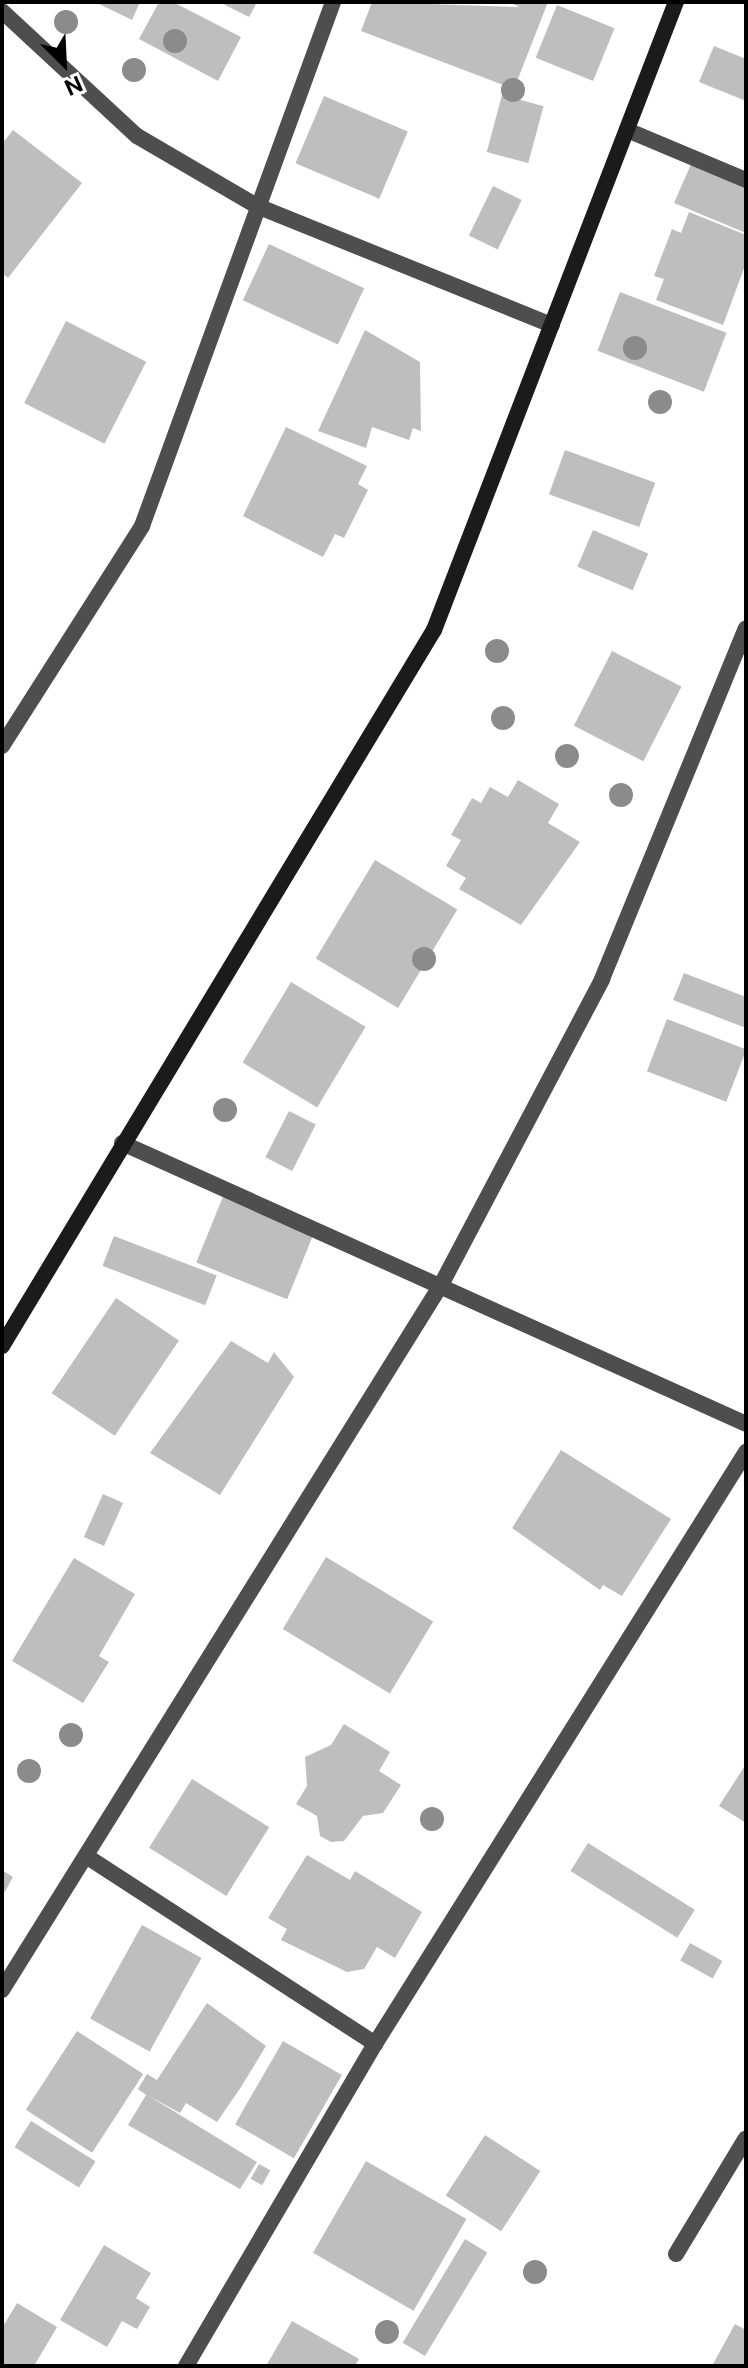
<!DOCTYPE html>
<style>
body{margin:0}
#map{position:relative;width:748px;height:2368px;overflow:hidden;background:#fff;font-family:"Public Sans",sans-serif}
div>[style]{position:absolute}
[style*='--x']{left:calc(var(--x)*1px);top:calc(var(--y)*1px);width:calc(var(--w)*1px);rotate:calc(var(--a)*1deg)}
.building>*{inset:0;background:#bebebe;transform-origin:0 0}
.minor>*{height:16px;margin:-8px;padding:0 8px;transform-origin:8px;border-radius:8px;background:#4e4e4e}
.secondary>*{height:16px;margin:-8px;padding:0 8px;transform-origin:8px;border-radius:8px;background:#1b1b1b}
.trees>*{width:24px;height:24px;margin:-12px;border-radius:50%;background:#8b8b8b}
span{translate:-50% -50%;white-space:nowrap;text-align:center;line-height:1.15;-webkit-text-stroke:7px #fff;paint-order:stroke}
.frame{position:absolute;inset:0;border:4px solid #000;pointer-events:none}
.north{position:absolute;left:24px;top:24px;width:80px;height:80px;-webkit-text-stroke:6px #fff;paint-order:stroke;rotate:156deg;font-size:22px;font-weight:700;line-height:32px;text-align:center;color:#000}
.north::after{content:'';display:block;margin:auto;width:28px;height:36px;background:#000;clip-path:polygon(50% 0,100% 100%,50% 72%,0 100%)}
</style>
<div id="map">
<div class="building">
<div style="clip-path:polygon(95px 2px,140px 2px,132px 20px)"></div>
<div style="clip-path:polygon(159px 2px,173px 2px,241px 37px,218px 81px,139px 39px)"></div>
<div style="clip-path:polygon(219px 2px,257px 2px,249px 17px)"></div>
<div style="clip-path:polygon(372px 2px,519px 7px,510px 2px,548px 2px,514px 89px,361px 31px)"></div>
<div style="left:557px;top:5px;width:62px;height:57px;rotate:22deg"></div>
<div style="clip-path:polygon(714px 46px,746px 59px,746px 101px,699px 82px)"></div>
<div style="left:502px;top:95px;width:43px;height:59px;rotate:15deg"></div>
<div style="left:324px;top:96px;width:91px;height:73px;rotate:23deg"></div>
<div style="clip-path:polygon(13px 130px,82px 183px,8px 278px,2px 273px,2px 144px)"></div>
<div style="clip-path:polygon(692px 162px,746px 184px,746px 233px,674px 203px)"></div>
<div style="left:493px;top:186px;width:32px;height:55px;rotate:26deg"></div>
<div style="clip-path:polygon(689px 212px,746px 235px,746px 263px,723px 325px,656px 300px,664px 279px,654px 276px,672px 229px,681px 233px)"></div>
<div style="left:269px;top:244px;width:105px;height:62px;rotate:25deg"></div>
<div style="left:620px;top:292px;width:114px;height:63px;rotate:21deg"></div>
<div style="left:66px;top:321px;width:90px;height:92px;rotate:27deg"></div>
<div style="clip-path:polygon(365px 330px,420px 362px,421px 431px,413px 428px,409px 440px,372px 427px,366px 448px,318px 431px)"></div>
<div style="clip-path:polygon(286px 427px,367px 466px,358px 484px,368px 490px,344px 538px,335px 534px,323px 557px,243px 516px)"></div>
<div style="left:565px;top:450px;width:96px;height:47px;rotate:20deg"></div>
<div style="left:593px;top:530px;width:60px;height:40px;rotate:23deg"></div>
<div style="left:612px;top:651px;width:78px;height:84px;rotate:27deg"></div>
<div style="clip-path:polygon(518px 780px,559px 804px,548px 823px,580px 842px,521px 925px,459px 889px,466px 878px,446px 866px,461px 840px,451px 835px,472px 798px,481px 803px,490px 787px,508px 797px)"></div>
<div style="left:375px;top:860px;width:96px;height:115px;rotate:31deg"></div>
<div style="clip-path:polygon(684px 973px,746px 997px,746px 1028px,673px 1000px)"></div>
<div style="left:291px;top:982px;width:87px;height:94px;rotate:31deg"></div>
<div style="left:667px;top:1019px;width:85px;height:56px;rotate:21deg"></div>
<div style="left:289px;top:1111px;width:30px;height:52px;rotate:27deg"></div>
<div style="left:224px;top:1194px;width:98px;height:74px;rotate:22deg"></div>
<div style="left:114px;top:1236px;width:110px;height:32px;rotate:21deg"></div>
<div style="left:116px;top:1298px;width:76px;height:115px;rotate:34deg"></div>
<div style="clip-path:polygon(231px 1341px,268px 1363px,274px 1352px,294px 1377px,220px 1495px,150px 1453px)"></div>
<div style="clip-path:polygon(561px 1450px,671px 1519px,622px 1596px,603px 1585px,600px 1590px,512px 1528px)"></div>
<div style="left:103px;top:1494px;width:22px;height:47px;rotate:24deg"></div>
<div style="left:326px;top:1557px;width:125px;height:84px;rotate:31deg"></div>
<div style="clip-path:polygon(74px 1558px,135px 1594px,99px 1656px,109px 1662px,83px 1703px,12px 1661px)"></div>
<div style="clip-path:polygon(344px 1724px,390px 1752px,379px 1771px,401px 1785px,383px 1813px,363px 1816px,344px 1841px,331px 1842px,320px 1836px,317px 1816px,296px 1804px,307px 1786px,305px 1757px,331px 1745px)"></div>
<div style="clip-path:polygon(746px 1764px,746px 1823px,719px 1806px)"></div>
<div style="left:192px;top:1779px;width:91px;height:81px;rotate:32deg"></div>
<div style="left:588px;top:1843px;width:126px;height:33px;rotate:32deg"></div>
<div style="clip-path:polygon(307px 1855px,350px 1880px,355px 1871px,422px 1912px,395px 1958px,377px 1947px,364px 1969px,347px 1972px,281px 1940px,287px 1929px,268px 1918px)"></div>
<div style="clip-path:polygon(2px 1870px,13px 1877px,2px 1897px)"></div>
<div style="left:142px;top:1925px;width:68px;height:107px;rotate:29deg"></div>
<div style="left:690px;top:1943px;width:37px;height:20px;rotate:29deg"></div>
<div style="clip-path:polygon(207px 2003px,266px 2046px,241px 2087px,217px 2122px,186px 2103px,180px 2113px,149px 2096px,257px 2162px,240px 2189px,128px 2125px,146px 2095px,138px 2089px,147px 2074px,157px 2080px)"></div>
<div style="left:77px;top:2031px;width:79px;height:94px;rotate:33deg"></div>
<div style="left:283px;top:2041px;width:68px;height:96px;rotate:30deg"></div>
<div style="left:31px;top:2121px;width:76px;height:31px;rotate:32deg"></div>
<div style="left:485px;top:2135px;width:66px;height:72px;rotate:33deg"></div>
<div style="left:366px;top:2161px;width:116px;height:106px;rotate:30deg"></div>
<div style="left:259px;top:2164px;width:13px;height:17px;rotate:29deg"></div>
<div style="left:465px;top:2239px;width:26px;height:121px;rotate:31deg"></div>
<div style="clip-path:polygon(104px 2245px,151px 2273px,136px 2298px,150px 2307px,137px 2329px,122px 2321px,107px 2347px,60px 2320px)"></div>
<div style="clip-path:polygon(17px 2303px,57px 2327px,34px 2366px,2px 2366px,2px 2328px)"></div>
<div style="clip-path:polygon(292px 2321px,359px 2359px,355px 2366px,266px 2366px)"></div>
<div style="clip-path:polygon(735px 2324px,746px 2330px,746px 2366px,712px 2366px)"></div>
</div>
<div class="minor">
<div style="--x:2;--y:11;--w:184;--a:42.8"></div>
<div style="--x:137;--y:136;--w:139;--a:30.3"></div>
<div style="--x:257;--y:206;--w:318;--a:22"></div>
<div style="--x:627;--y:130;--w:129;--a:22.8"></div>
<div style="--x:2;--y:746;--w:261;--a:-57.5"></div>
<div style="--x:142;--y:526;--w:558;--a:-69.97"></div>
<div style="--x:122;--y:1143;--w:684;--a:24.24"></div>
<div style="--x:86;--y:1856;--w:345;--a:33"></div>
<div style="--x:2;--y:1990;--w:831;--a:-58.09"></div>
<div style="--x:441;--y:1285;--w:346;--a:-62.2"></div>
<div style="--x:602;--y:979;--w:379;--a:-67.7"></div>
<div style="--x:676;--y:2254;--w:135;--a:-58.9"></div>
<div style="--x:186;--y:2366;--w:373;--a:-59.6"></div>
<div style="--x:375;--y:2044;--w:699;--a:-57.93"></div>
</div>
<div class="secondary">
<div style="--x:2;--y:1346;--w:836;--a:-58.9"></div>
<div style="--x:434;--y:630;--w:673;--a:-68.93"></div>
</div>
<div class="trees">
<div style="left:66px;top:22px"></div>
<div style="left:175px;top:41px"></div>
<div style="left:134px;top:70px"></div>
<div style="left:513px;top:90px"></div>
<div style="left:635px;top:348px"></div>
<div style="left:660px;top:402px"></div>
<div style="left:497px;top:651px"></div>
<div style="left:503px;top:718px"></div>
<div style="left:567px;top:756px"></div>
<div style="left:621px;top:795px"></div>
<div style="left:424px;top:959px"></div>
<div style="left:225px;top:1110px"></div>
<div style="left:71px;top:1735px"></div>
<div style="left:29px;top:1771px"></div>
<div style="left:432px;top:1819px"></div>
<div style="left:535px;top:2272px"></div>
<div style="left:387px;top:2332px"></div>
</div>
<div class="frame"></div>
<div class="north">N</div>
</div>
